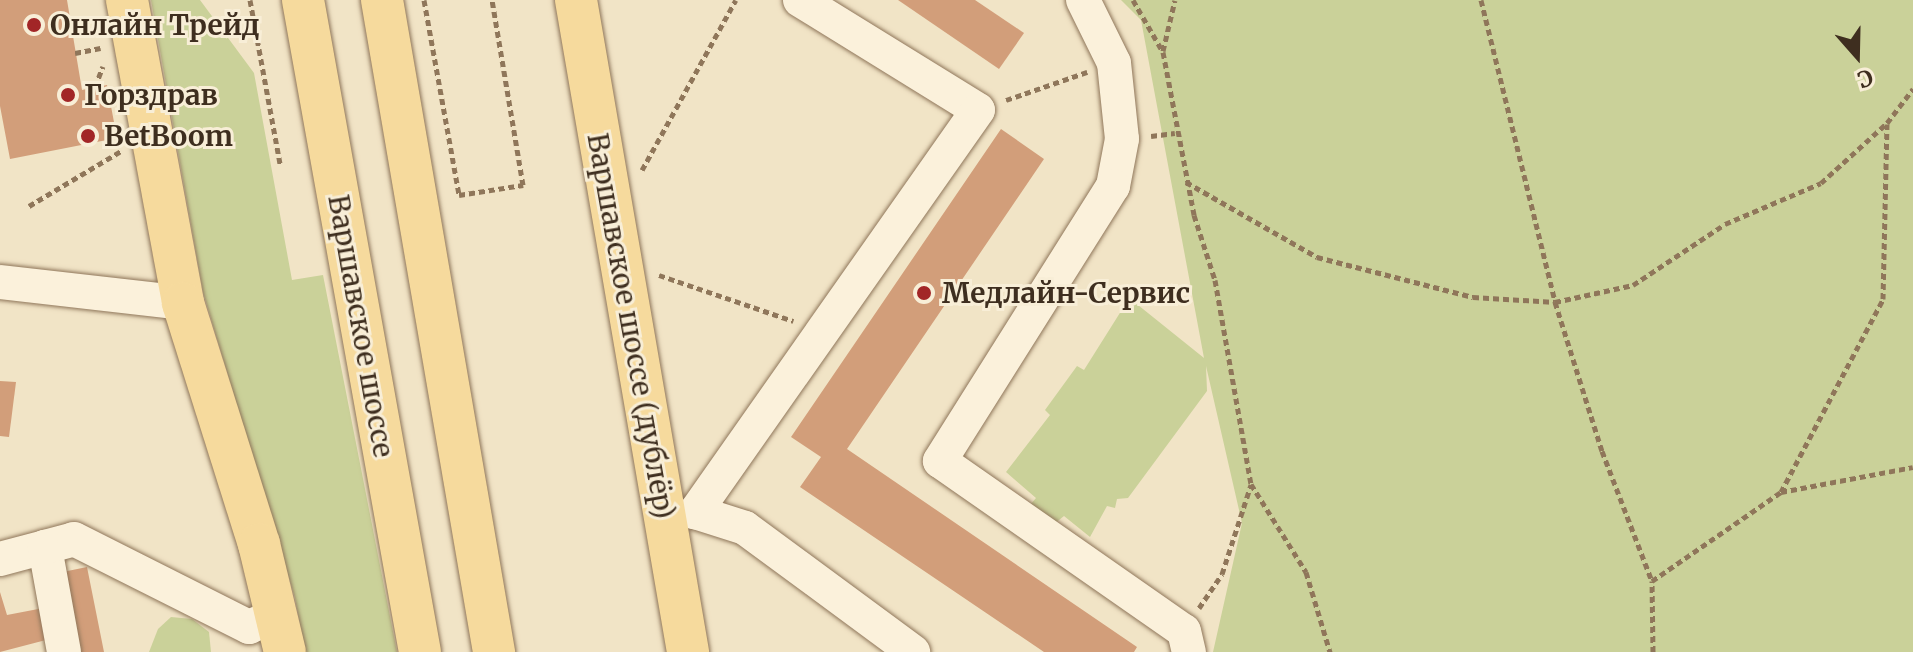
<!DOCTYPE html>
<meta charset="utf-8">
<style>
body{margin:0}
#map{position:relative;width:1913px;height:652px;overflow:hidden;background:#f1e4c6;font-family:Merriweather,serif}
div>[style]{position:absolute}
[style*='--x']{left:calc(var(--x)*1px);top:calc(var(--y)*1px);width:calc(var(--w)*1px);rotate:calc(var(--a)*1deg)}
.green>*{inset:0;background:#cad199}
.building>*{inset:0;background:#d29e7a}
.path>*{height:5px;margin-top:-2.5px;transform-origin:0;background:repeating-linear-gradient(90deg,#8f765a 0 6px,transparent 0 10px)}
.roads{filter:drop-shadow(0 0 2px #8f765a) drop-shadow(0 0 2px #8f765a)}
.minor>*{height:34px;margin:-17px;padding:0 17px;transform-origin:17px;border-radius:17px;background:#fbf1db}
.major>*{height:42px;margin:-21px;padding:0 21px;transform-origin:21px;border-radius:21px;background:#f6da9d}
.dots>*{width:22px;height:22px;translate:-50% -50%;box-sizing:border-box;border:4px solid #f8eed7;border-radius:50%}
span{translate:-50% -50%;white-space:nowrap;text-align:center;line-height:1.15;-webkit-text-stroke:6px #f8eed7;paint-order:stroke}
.poi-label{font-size:28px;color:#3e2e1f;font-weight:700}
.left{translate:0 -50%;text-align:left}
.street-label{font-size:28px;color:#3e2e1f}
.north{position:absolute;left:1817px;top:16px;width:80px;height:80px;-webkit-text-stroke:6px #f8eed7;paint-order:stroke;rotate:160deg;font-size:22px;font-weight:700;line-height:32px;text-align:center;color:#3e2e1f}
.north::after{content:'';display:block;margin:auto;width:28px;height:36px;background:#3e2e1f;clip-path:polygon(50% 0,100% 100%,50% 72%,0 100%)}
</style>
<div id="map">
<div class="green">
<div style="clip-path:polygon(151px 0,200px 0,254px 73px,292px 280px,323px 275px,397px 652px,305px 652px,295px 598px,203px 292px)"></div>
<div style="clip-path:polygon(1121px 0,1913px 0,1913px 652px,1213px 652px,1242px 523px,1206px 366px,1207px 391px,1128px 498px,1117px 499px,1115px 508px,1107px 506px,1090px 537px,1064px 516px,1054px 524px,1030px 505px,1036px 498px,1006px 472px,1050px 415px,1045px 410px,1077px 366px,1084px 370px,1123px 308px,1133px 301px,1204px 358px,1141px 20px)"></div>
<div style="clip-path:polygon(171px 617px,192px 619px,209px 632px,211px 652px,149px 652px,158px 629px)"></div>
</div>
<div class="building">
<div style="clip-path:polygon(0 0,67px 0,82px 90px,107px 85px,117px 138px,10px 159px,0 106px)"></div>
<div style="clip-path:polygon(898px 0,975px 0,1024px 33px,999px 69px)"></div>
<div style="clip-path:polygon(1001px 129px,1044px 159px,847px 449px,1137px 647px,1134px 652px,1044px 652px,800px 487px,821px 457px,791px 437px)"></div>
<div style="clip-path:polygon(0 381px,16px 382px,9px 437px,0 436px)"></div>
<div style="clip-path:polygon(87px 567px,104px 652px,68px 652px,65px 635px,0 652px,0 592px,7px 615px,59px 605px,53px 574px)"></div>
</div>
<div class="path">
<div style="--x:250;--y:0;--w:167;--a:79.6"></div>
<div style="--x:424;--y:0;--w:198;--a:79.8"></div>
<div style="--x:459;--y:195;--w:65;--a:-8.9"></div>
<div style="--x:523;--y:185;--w:188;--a:-99.5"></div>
<div style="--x:1133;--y:0;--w:60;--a:60"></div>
<div style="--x:1163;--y:52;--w:166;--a:79.2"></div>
<div style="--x:1194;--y:215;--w:68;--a:72.1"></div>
<div style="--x:1215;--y:280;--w:207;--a:80"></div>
<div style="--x:1251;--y:484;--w:104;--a:58"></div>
<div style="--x:1306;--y:572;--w:84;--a:73.3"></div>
<div style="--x:1481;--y:0;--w:311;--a:76.2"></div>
<div style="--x:1555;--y:302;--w:156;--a:72.5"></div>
<div style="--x:1602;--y:451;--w:139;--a:69"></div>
<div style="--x:1163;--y:51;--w:52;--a:-76.8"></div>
<div style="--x:75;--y:53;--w:26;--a:-11"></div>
<div style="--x:95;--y:87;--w:22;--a:-69"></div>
<div style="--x:1006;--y:100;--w:86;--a:-19.1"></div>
<div style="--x:1151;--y:136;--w:24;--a:-7"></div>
<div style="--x:642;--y:170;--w:194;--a:-61.1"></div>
<div style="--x:1186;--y:182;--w:151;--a:29.8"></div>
<div style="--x:1317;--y:257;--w:161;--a:14.4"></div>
<div style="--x:1473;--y:297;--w:82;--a:3.5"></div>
<div style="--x:1555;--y:302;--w:80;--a:-12.3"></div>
<div style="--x:1633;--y:285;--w:110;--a:-33.5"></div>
<div style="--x:1725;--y:224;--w:104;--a:-23.1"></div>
<div style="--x:1821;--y:183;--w:89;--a:-42.3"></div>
<div style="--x:1887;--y:123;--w:43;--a:-52.6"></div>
<div style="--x:29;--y:206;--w:107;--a:-30.9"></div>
<div style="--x:659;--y:275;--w:142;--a:18.9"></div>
<div style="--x:1781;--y:492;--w:218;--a:-62.1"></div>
<div style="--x:1883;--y:299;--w:175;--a:-88.7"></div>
<div style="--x:1199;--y:608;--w:41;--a:-55.9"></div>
<div style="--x:1222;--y:574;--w:94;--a:-72"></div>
<div style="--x:1653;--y:652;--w:71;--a:-90.8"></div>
<div style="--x:1652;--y:581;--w:157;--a:-34.6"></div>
<div style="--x:1781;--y:492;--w:134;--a:-10.7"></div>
</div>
<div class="roads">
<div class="minor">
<div style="--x:800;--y:0;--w:209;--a:31.7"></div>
<div style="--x:978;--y:110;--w:492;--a:125.1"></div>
<div style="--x:695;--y:512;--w:52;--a:17.7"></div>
<div style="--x:745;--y:528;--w:209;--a:36.4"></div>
<div style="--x:1083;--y:0;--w:70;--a:63.8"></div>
<div style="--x:1114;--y:63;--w:76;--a:84"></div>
<div style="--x:1122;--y:139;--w:48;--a:100.8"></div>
<div style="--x:1113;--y:186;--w:325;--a:122.2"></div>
<div style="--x:940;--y:461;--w:297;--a:34.9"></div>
<div style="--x:1184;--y:631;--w:22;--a:77"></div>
<div style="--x:0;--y:282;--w:184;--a:6.5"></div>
<div style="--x:0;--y:559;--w:47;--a:-14.9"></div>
<div style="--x:64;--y:652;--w:107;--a:-100.3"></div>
<div style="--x:45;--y:547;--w:30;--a:-15"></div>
<div style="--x:74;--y:539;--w:196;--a:26.7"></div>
<div style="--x:249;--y:627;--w:32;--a:-24"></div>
</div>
<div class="major">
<div style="--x:127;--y:0;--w:308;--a:79.5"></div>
<div style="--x:183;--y:303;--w:253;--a:72.5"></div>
<div style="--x:259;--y:544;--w:111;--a:76.5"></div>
<div style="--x:303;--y:0;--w:662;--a:79.83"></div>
<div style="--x:382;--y:0;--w:662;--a:80.25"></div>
<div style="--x:576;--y:0;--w:662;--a:80.25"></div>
</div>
</div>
<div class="dots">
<div style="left:34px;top:25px;background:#a22627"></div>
<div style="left:68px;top:95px;background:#a22627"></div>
<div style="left:88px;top:136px;background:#a22627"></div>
<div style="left:924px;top:293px;background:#a22627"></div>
</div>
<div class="poi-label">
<span class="left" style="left:50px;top:25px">Онлайн Трейд</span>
<span class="left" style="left:84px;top:95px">Горздрав</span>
<span class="left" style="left:104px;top:136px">BetBoom</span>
<span class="left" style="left:942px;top:293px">Медлайн-Сервис</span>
</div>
<div class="street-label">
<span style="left:361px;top:326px;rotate:80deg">Варшавское шоссе</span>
<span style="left:631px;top:326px;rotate:80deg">Варшавское шоссе (дублёр)</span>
</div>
<div class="north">С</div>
</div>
